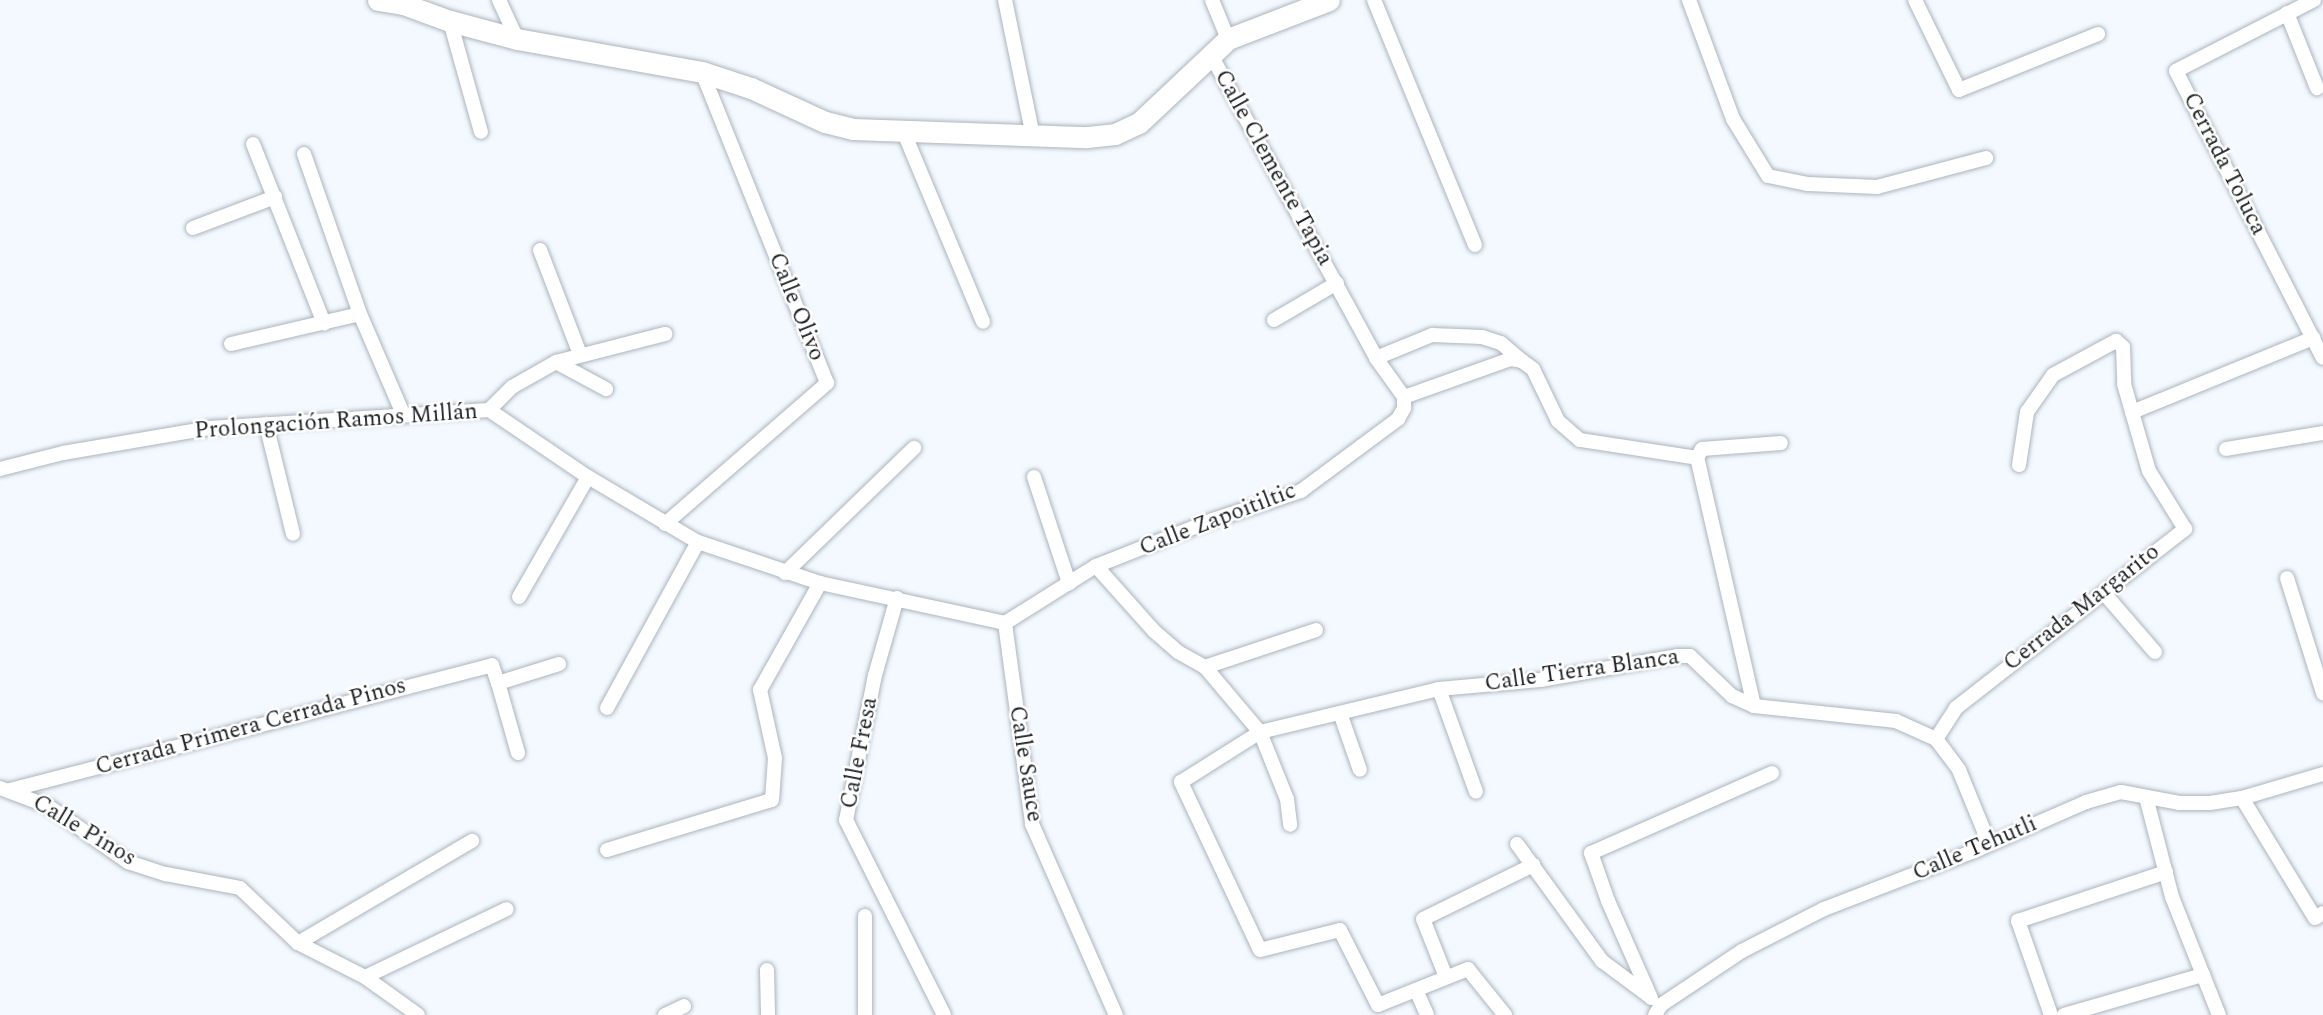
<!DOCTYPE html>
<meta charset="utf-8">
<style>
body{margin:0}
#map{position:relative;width:2323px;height:1015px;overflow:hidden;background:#f3f9ff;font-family:Spectral,serif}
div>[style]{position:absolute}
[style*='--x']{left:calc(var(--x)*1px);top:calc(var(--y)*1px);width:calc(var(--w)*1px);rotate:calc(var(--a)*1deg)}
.roads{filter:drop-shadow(0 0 2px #adb4bb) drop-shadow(0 0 2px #adb4bb)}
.street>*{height:14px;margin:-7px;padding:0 7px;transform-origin:7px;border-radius:7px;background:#fff}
.secondary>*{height:21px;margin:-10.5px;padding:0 10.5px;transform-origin:10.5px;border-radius:10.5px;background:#fff}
span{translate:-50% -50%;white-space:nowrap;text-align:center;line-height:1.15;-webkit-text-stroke:5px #fff;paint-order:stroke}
.street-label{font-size:23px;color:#1e2123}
</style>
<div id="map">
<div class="roads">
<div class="street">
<div style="--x:499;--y:0;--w:43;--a:65.2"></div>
<div style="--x:1005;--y:0;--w:140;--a:78.4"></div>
<div style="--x:1212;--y:0;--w:42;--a:67.7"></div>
<div style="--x:1374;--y:0;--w:265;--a:67.6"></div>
<div style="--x:1689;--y:0;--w:127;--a:69.7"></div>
<div style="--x:1733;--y:119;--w:67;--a:58.4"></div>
<div style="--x:1768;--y:176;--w:41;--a:11.3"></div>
<div style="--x:1808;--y:184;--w:69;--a:2.5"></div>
<div style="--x:1877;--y:187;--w:113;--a:-14.9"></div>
<div style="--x:1915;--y:0;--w:100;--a:63.9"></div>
<div style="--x:1959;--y:90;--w:150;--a:-21.9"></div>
<div style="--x:2314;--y:0;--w:155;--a:152.8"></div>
<div style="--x:2176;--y:71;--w:322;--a:62.9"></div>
<div style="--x:2287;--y:13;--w:81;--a:68.2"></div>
<div style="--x:450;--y:21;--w:115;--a:74.4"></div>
<div style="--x:1210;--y:53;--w:347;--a:61.4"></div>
<div style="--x:1376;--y:358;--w:61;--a:-22.3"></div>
<div style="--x:1432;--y:335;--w:50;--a:2.3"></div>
<div style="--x:1482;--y:337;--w:20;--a:18"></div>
<div style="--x:1501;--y:343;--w:28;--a:41"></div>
<div style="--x:902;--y:128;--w:210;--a:67.3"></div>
<div style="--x:253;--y:144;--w:193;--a:68.4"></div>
<div style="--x:304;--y:154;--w:170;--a:70.7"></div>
<div style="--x:360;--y:314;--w:109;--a:66.7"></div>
<div style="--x:193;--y:228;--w:88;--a:-20.7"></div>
<div style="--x:540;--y:250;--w:111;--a:69"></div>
<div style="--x:1274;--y:320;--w:73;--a:-30.4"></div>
<div style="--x:231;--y:344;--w:132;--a:-13.1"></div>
<div style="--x:556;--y:362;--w:57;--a:28.4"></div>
<div style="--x:1404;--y:397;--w:114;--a:-19.6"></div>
<div style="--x:1511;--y:359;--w:11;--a:10"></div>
<div style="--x:1522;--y:361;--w:14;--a:36"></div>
<div style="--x:1533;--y:369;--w:58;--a:64.3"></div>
<div style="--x:1558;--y:421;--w:29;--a:41"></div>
<div style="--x:1580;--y:440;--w:118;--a:8.7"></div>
<div style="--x:489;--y:410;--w:33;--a:-45"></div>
<div style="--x:512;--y:387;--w:51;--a:-29.6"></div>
<div style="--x:556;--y:362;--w:113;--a:-14.4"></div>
<div style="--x:266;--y:424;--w:113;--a:76.2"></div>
<div style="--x:2226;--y:449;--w:98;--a:-9.4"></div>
<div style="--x:2019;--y:465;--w:54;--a:-81.4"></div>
<div style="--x:2027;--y:412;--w:45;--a:-54.9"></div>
<div style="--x:2053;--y:375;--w:72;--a:-28.4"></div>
<div style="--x:2116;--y:341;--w:9;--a:41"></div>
<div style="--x:2123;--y:347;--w:37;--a:88"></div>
<div style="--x:2124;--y:384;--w:29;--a:74"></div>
<div style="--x:0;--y:469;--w:65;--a:-14.3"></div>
<div style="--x:63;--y:453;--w:148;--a:-9.7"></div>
<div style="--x:209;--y:428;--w:281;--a:-3.7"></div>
<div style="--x:489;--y:410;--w:120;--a:34.1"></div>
<div style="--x:588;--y:477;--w:128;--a:30.6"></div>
<div style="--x:698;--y:542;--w:129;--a:18.6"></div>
<div style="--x:820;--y:583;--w:189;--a:12.2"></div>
<div style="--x:1034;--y:477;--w:112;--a:71.7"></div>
<div style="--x:665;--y:524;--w:215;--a:-41"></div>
<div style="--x:827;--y:383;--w:335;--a:-111.9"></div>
<div style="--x:1096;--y:566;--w:87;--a:48.3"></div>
<div style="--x:1154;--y:631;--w:32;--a:41"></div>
<div style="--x:1178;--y:652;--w:31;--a:29"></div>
<div style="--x:1205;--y:667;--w:85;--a:49.8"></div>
<div style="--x:1260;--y:732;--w:72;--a:68.1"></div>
<div style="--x:1287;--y:799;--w:26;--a:83"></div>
<div style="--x:785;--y:573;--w:180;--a:-44.1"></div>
<div style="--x:2287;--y:578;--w:121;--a:72.6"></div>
<div style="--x:2104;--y:593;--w:78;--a:49.2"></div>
<div style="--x:519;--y:597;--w:138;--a:-60.1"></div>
<div style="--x:897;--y:598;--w:80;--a:105.9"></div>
<div style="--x:875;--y:675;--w:148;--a:101.3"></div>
<div style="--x:846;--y:820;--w:218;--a:63.3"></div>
<div style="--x:1005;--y:623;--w:107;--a:-32.1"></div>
<div style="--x:1096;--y:566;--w:126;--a:-21.5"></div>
<div style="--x:1213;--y:520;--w:93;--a:-18.2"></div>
<div style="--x:1301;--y:491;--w:121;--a:-36.6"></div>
<div style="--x:1398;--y:419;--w:13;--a:-61"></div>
<div style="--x:1404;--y:408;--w:11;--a:-90"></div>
<div style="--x:1404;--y:397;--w:48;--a:-125.7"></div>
<div style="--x:1005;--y:623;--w:203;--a:82.3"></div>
<div style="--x:1032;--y:824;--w:209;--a:66.3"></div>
<div style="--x:1205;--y:667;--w:117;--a:-18.4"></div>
<div style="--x:1439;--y:689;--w:109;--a:70.2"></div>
<div style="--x:1754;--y:706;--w:254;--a:-102.9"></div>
<div style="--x:1697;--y:458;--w:10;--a:-61"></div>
<div style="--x:1702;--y:449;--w:79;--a:-4.3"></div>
<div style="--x:607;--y:708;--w:189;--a:-61.3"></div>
<div style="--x:1340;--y:713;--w:60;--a:70.7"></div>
<div style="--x:1936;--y:739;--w:37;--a:-57"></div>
<div style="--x:1956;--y:708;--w:291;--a:-38"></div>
<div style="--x:2185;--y:529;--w:68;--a:-121.8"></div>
<div style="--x:2149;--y:471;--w:61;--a:-106.1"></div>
<div style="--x:2132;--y:412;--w:196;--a:-22.2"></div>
<div style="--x:518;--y:753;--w:73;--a:-105.9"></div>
<div style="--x:498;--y:683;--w:64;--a:-17.3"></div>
<div style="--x:0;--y:788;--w:51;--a:20.6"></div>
<div style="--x:48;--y:806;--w:98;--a:35"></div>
<div style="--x:128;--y:862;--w:40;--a:18"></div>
<div style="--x:166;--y:874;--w:75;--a:10.7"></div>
<div style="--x:240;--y:888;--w:80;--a:43.5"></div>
<div style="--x:298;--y:943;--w:75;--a:26.9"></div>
<div style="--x:365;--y:977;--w:65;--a:35.6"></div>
<div style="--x:10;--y:790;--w:498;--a:-14.5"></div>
<div style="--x:492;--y:665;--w:19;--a:72"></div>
<div style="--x:2146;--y:797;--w:103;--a:75.4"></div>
<div style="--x:2172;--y:897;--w:127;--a:68.3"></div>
<div style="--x:2242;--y:798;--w:140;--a:58.7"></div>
<div style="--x:2315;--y:918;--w:9;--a:-32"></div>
<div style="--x:1517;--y:844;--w:145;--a:54"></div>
<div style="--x:1602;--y:961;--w:59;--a:36.7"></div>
<div style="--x:607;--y:850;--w:172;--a:-16.9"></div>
<div style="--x:772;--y:800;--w:42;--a:-85.9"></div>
<div style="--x:775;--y:758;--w:70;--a:-102.4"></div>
<div style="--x:760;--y:690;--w:123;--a:-60.7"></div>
<div style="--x:865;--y:916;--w:99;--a:90"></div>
<div style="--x:298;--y:943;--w:202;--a:-30.4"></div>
<div style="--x:767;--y:970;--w:45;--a:88.7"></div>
<div style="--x:365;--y:977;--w:157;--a:-25.6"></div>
<div style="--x:1446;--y:977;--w:62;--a:-111.6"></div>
<div style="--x:1423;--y:919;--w:123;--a:-26.1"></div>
<div style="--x:1416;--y:990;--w:27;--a:66"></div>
<div style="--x:1651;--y:998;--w:106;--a:-113.9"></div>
<div style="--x:1608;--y:901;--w:51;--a:-109.5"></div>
<div style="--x:1591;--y:853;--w:198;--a:-23.8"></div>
<div style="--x:665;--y:1015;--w:21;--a:-25"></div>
<div style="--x:1505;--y:1015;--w:59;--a:-128.8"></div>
<div style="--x:1468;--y:969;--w:97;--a:158.2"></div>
<div style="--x:1378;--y:1005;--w:84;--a:-116.9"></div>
<div style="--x:1340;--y:930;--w:82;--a:166"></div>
<div style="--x:1260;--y:950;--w:186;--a:-115.2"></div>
<div style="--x:1181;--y:782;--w:93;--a:-32.3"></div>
<div style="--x:1260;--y:732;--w:184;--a:-13.5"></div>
<div style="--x:1439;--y:689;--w:101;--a:-5.1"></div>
<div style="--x:1540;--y:680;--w:139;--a:-9.9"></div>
<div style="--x:1677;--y:656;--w:13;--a:0"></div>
<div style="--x:1690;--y:656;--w:58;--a:43.6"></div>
<div style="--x:1732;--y:696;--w:24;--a:24"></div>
<div style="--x:1754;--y:706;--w:143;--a:6"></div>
<div style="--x:1896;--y:721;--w:44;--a:24.2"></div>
<div style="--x:1936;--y:739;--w:39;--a:53"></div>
<div style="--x:1959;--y:770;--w:79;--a:67.7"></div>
<div style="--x:1655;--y:1015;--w:12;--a:-59"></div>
<div style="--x:1661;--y:1005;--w:97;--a:-33.7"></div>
<div style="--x:1742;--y:951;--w:92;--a:-27.1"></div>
<div style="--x:1824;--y:909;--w:161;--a:-21.1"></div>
<div style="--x:1974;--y:851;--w:122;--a:-23.6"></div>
<div style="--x:2086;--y:802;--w:36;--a:-16"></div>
<div style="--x:2121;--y:792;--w:59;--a:10.7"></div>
<div style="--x:2179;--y:803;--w:31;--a:0"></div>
<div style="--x:2210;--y:803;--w:32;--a:-9"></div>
<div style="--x:2242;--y:798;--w:84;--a:-16.5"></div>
<div style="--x:2051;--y:1015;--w:100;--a:-109.3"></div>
<div style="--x:2018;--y:921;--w:156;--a:-18.3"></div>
<div style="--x:2064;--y:1015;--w:145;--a:-16.1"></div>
</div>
<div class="secondary">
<div style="--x:378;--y:0;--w:25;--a:9"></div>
<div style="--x:403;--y:4;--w:50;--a:19.9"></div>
<div style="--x:450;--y:21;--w:69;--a:15"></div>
<div style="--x:517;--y:39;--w:188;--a:10.1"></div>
<div style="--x:702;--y:72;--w:52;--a:18.1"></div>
<div style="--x:751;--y:88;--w:81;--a:24.7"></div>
<div style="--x:825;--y:122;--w:29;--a:14"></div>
<div style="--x:853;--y:129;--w:234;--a:2"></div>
<div style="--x:1087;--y:137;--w:28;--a:-6"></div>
<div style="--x:1115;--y:134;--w:26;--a:-25"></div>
<div style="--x:1139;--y:123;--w:122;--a:-43.3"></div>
<div style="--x:1228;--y:39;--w:108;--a:-21.1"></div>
</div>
</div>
<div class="street-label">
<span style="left:2224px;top:164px;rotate:63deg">Cerrada Toluca</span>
<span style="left:1273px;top:168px;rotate:61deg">Calle Clemente Tapia</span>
<span style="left:796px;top:307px;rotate:68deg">Calle Olivo</span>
<span style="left:336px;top:422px;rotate:-4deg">Prolongación Ramos Millán</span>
<span style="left:1218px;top:520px;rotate:-21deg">Calle Zapoitiltic</span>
<span style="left:2082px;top:608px;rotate:-38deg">Cerrada Margarito</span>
<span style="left:1582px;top:671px;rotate:-8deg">Calle Tierra Blanca</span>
<span style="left:251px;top:727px;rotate:-15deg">Cerrada Primera Cerrada Pinos</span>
<span style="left:860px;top:753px;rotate:-79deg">Calle Fresa</span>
<span style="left:1025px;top:764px;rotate:81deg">Calle Sauce</span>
<span style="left:84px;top:831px;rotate:31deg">Calle Pinos</span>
<span style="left:1975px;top:849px;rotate:-23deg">Calle Tehutli</span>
</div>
</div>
